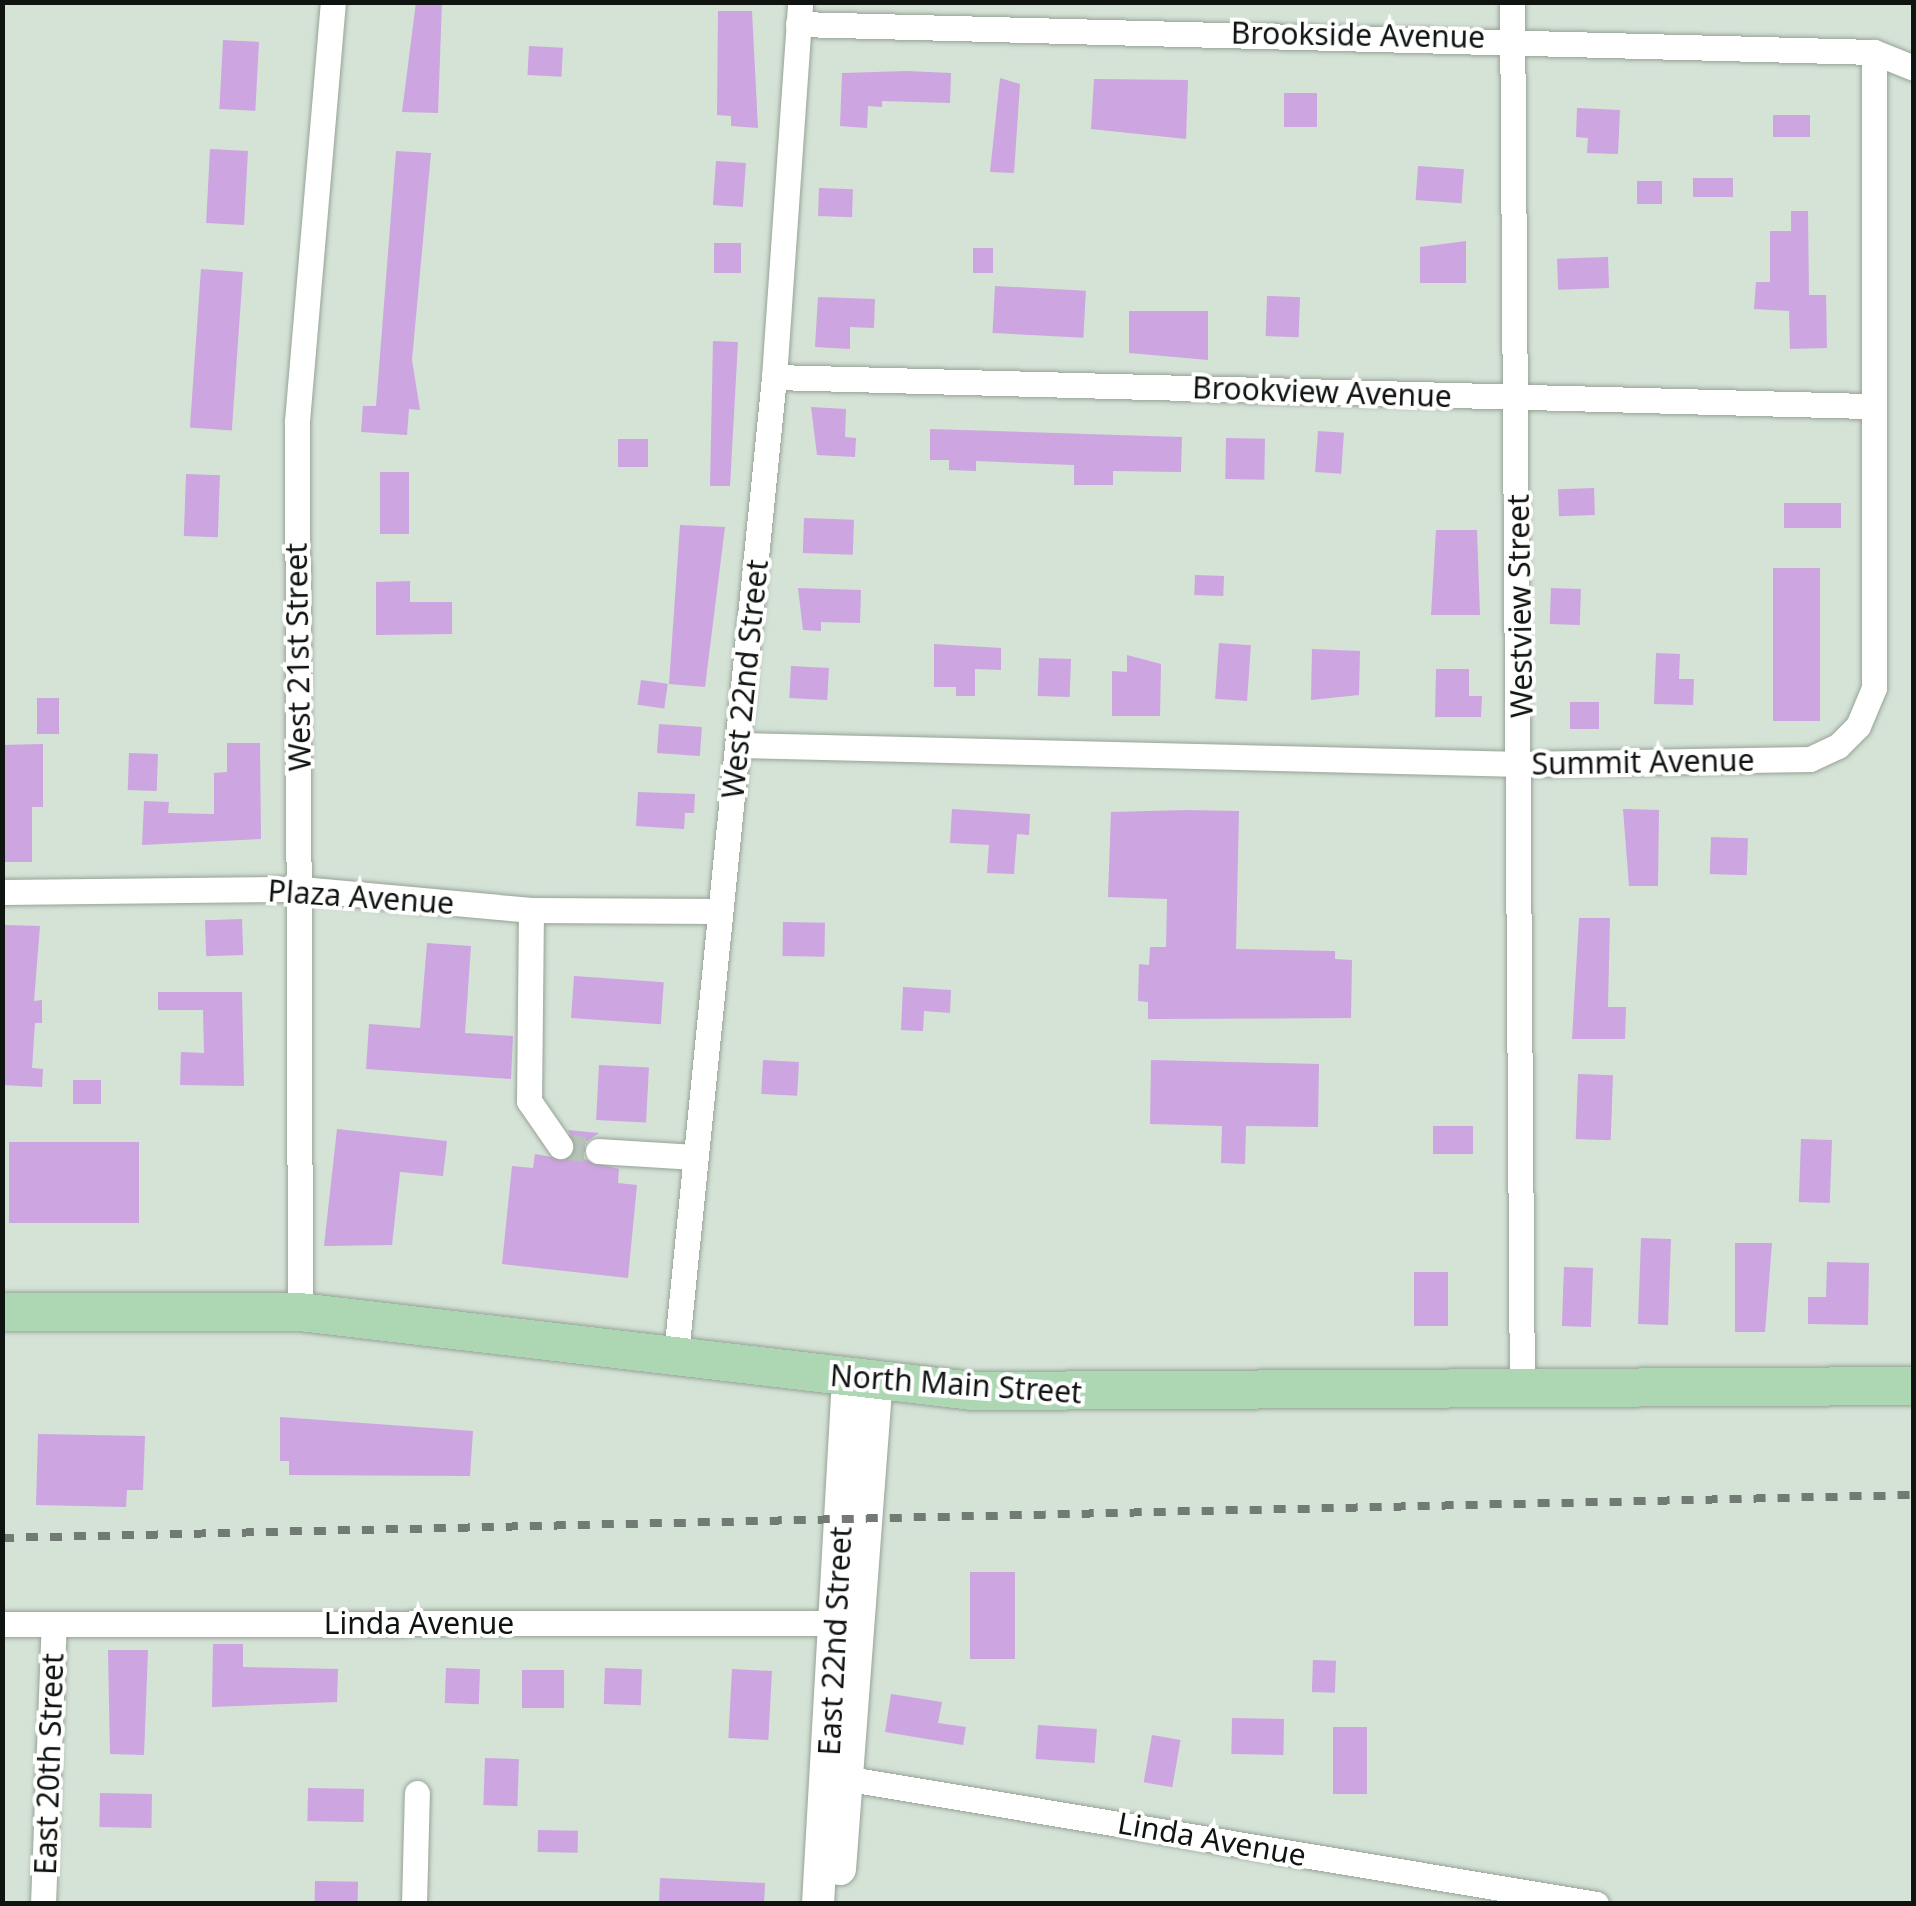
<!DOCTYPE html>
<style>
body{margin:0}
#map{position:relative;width:1916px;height:1906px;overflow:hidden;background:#d5e2d6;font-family:"Noto Sans",sans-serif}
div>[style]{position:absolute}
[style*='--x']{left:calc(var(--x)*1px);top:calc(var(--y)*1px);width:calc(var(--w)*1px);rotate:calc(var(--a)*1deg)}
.building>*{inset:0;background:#cda5e1;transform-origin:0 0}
.street-tunnel>*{height:25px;margin-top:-12.5px;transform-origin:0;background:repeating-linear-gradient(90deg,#b7c3b8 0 25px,transparent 0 37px)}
.roads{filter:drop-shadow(0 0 2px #96a397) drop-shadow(0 0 2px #96a397)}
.street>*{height:25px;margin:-12.5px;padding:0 12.5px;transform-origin:12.5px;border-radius:12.5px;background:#fff}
.secondary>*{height:32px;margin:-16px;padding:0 16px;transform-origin:16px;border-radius:16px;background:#fff}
.primary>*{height:38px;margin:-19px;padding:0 19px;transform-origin:19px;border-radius:19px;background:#add7b3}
.rail>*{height:8px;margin-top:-4px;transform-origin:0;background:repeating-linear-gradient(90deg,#727b73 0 12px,transparent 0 24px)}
span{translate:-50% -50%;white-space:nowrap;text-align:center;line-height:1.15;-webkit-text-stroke:8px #fff;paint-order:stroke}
.street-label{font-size:30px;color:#0f1410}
.frame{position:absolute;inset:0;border:5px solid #0f1410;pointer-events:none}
</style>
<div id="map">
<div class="building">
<div style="clip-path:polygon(416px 2px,442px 2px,438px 113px,402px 112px)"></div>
<div style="clip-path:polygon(718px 11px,752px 11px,758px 128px,731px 126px,731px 116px,717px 115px)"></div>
<div style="left:223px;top:40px;width:36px;height:69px;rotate:3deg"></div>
<div style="left:529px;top:46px;width:34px;height:29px;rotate:3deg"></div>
<div style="clip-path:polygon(907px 71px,951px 73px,950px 103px,882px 101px,882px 107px,868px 106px,867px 128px,840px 126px,842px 73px)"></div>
<div style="clip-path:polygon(1000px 78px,1020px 84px,1014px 173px,990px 172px)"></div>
<div style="clip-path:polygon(1094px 79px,1188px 80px,1186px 139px,1091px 129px)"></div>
<div style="left:1284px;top:93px;width:33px;height:34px"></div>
<div style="clip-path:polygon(1577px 108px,1620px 110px,1618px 154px,1587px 153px,1588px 138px,1576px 137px)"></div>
<div style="left:1773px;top:115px;width:37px;height:22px"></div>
<div style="left:210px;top:149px;width:38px;height:74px;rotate:3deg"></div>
<div style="clip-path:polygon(396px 151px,431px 153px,412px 360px,420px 410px,409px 409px,407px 435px,361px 432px,363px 406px,376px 406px)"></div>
<div style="left:716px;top:161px;width:30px;height:44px;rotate:4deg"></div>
<div style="left:1418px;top:166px;width:46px;height:34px;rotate:4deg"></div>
<div style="left:1733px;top:178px;width:19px;height:40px;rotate:90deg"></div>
<div style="left:1662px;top:181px;width:23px;height:25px;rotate:90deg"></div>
<div style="left:819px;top:188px;width:34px;height:28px;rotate:2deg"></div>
<div style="clip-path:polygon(1791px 211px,1808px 211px,1809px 295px,1826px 295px,1827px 348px,1790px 349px,1789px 311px,1754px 309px,1756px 282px,1770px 282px,1770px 231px,1791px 231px)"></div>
<div style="clip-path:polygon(1466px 241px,1466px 283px,1420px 283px,1420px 247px)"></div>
<div style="left:714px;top:243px;width:27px;height:30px"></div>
<div style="left:973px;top:248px;width:20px;height:25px"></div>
<div style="left:1608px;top:257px;width:31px;height:51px;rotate:88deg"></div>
<div style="left:201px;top:269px;width:42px;height:159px;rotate:4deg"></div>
<div style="left:995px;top:286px;width:91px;height:47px;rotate:3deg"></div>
<div style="left:1267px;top:296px;width:33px;height:40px;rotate:2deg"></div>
<div style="clip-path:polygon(818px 297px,875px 299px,874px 328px,850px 327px,850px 349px,815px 347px)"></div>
<div style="clip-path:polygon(1129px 311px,1208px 311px,1208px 360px,1129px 353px)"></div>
<div style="clip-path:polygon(713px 341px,738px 342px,730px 486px,710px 486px)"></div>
<div style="clip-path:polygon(811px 407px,846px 409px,845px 437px,856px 438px,855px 457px,817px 455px)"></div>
<div style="clip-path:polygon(930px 429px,1182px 437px,1181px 472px,1113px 471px,1113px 485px,1074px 485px,1074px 465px,976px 461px,976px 471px,949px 470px,949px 460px,930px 460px)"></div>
<div style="left:1318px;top:431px;width:26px;height:41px;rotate:4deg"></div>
<div style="left:1226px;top:438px;width:39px;height:41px;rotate:1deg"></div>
<div style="left:618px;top:439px;width:30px;height:28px"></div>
<div style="left:380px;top:472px;width:29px;height:62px"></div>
<div style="left:186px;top:474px;width:34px;height:62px;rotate:2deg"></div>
<div style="left:1594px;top:488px;width:27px;height:36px;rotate:88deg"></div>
<div style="left:1784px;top:503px;width:57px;height:25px"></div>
<div style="left:804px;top:518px;width:50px;height:35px;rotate:2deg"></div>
<div style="clip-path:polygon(680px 525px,725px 527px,705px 687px,669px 684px)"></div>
<div style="clip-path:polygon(1436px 530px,1477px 530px,1480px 615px,1431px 615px)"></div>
<div style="left:1773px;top:568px;width:47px;height:153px"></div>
<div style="left:1195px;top:575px;width:29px;height:20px;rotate:2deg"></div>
<div style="clip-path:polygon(410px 581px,410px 602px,452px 602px,452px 634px,376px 635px,376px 582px)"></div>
<div style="clip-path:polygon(798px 588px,861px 590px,860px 623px,821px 622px,821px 631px,803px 630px)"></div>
<div style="left:1551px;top:588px;width:30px;height:36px;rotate:2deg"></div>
<div style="left:1219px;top:643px;width:32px;height:56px;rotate:4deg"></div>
<div style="clip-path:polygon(934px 644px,1001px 648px,1001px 670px,975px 669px,975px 696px,956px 696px,956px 687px,934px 687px)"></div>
<div style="clip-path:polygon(1312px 649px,1360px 651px,1359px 695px,1311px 700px)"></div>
<div style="clip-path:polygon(1656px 653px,1680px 654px,1679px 679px,1694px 679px,1693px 705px,1654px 704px)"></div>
<div style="clip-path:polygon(1127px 655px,1161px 664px,1160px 716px,1112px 716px,1112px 671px,1127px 672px)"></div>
<div style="left:1039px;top:658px;width:32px;height:38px;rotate:2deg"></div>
<div style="left:791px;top:666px;width:38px;height:32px;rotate:3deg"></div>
<div style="clip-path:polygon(1436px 669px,1469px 669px,1469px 696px,1482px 696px,1481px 717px,1435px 717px)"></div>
<div style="left:641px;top:680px;width:27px;height:25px;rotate:8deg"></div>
<div style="left:37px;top:698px;width:22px;height:36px"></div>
<div style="left:1599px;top:702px;width:27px;height:29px;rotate:90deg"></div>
<div style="left:659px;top:724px;width:43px;height:29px;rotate:4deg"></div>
<div style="clip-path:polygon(227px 743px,260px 743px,261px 839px,142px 845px,144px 801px,169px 802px,168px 813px,214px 814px,214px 773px,227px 772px)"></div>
<div style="clip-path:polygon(43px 744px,43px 807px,32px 807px,32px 862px,2px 862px,2px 745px)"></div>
<div style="left:129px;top:753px;width:29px;height:37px;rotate:2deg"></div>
<div style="clip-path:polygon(638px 792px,695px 794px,694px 813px,685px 813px,684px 829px,636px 826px)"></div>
<div style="clip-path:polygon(952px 809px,1030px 814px,1029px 835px,1017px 834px,1014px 874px,987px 873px,989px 845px,950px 843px)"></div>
<div style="clip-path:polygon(1623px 809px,1659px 810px,1658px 886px,1629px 886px)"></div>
<div style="clip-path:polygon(1186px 810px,1239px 811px,1236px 949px,1335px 951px,1335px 959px,1352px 960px,1351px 1018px,1148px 1019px,1148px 1002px,1138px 1001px,1139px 964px,1149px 965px,1150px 947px,1166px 947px,1167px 899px,1108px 897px,1111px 812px)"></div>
<div style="left:1711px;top:837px;width:37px;height:37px;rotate:2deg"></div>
<div style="clip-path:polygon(1579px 918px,1610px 918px,1608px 1007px,1626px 1007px,1625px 1039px,1572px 1039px)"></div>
<div style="left:242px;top:919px;width:36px;height:37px;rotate:88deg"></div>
<div style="left:783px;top:922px;width:42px;height:34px;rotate:1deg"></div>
<div style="clip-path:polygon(5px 925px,40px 926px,34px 1001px,42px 1000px,42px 1023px,35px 1023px,32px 1068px,43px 1069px,42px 1087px,2px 1085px)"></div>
<div style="clip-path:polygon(427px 943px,471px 946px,465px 1033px,513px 1036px,511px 1079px,366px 1069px,369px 1024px,420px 1028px)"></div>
<div style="left:574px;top:976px;width:90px;height:42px;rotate:4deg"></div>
<div style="clip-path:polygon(903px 987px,951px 990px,950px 1013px,924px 1011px,923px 1031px,901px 1030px)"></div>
<div style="clip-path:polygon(158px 992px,242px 992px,244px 1086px,180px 1085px,181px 1052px,204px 1053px,203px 1010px,158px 1010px)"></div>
<div style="left:763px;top:1060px;width:36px;height:34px;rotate:3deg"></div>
<div style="clip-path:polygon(1151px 1060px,1319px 1064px,1318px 1127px,1246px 1126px,1245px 1164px,1221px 1163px,1222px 1126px,1150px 1124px)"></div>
<div style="left:599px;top:1065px;width:50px;height:55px;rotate:3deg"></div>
<div style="left:1578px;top:1074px;width:35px;height:65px;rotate:2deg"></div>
<div style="left:73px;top:1080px;width:28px;height:24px"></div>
<div style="left:1433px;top:1126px;width:40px;height:28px"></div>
<div style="clip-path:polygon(337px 1129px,447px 1141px,443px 1176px,400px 1172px,392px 1245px,324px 1246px)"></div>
<div style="clip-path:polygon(568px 1130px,599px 1133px,584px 1143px,584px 1159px,619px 1169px,618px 1183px,637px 1185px,628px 1278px,502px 1264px,512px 1166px,533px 1168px,535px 1154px,568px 1160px,576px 1146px)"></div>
<div style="left:1801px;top:1139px;width:31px;height:63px;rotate:2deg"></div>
<div style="left:139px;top:1142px;width:81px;height:130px;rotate:90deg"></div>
<div style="left:1641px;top:1238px;width:30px;height:86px;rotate:2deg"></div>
<div style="clip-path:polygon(1735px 1243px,1772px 1243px,1765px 1332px,1735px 1332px)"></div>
<div style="clip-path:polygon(1827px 1262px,1869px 1263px,1868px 1325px,1808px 1324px,1808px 1297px,1826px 1297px)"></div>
<div style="left:1564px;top:1267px;width:29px;height:59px;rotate:2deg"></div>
<div style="left:1414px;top:1272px;width:34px;height:54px"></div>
<div style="clip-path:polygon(280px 1417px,473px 1431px,470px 1476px,289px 1475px,289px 1461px,280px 1461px)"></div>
<div style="clip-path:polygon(38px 1434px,145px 1436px,143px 1490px,127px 1490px,126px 1507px,36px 1505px)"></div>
<div style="left:970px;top:1572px;width:45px;height:87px"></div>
<div style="clip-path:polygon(213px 1644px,243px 1644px,243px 1667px,338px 1669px,337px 1702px,212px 1707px)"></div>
<div style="clip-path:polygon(108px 1650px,148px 1650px,144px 1755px,110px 1754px)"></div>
<div style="left:1313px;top:1660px;width:23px;height:32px;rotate:2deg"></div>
<div style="left:446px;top:1668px;width:34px;height:35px;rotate:2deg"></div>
<div style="left:605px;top:1668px;width:37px;height:36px;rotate:2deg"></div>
<div style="left:732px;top:1669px;width:40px;height:69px;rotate:3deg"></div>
<div style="left:564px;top:1670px;width:38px;height:42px;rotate:90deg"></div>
<div style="clip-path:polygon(891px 1694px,942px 1702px,938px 1723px,966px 1727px,963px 1745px,885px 1732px)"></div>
<div style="left:1232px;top:1718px;width:52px;height:36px;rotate:1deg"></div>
<div style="left:1038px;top:1725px;width:59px;height:34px;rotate:4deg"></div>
<div style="left:1333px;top:1727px;width:34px;height:67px"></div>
<div style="left:1152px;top:1735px;width:29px;height:48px;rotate:10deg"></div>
<div style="left:485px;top:1758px;width:34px;height:47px;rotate:2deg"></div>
<div style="left:308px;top:1788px;width:56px;height:33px;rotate:1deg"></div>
<div style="left:100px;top:1793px;width:52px;height:34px;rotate:1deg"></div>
<div style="left:538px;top:1830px;width:40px;height:22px;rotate:1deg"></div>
<div style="clip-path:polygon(660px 1878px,765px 1883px,764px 1904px,659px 1904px)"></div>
<div style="left:315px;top:1881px;width:43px;height:23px;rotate:1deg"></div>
</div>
<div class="street-tunnel">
<div style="--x:560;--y:1146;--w:38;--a:7"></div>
</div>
<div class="roads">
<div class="street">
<div style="--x:1512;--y:2;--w:1387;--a:89.59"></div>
<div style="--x:798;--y:24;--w:1076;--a:1.49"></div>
<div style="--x:1874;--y:52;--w:43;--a:21.8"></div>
<div style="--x:774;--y:377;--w:1096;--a:1.52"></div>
<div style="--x:740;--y:745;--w:782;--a:1.39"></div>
<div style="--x:1522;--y:764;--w:288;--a:-1"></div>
<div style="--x:1810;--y:759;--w:31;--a:-25"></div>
<div style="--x:1838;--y:746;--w:28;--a:-45"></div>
<div style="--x:1858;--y:726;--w:41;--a:-67.2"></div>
<div style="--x:1874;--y:688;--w:636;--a:-90"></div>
<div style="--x:2;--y:892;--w:299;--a:-0.6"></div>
<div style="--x:301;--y:889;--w:231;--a:5.2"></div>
<div style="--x:531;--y:910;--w:188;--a:0.3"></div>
<div style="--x:531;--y:910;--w:191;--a:90.6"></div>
<div style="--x:529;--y:1101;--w:55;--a:55.4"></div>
<div style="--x:598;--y:1151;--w:97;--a:3.5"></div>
<div style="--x:300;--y:1312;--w:891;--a:-90.19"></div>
<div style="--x:297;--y:421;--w:421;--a:-85.1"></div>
<div style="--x:676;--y:1354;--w:982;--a:-84.27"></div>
<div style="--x:774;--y:377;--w:376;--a:-86"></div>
<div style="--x:2;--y:1624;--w:834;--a:-0.07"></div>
<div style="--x:832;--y:1776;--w:775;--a:9.51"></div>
<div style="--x:43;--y:1904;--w:280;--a:-87.8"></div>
<div style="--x:414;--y:1904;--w:111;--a:-88.5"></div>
</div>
<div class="secondary">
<div style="--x:840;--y:1869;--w:488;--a:-85.7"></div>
<div style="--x:818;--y:1904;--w:526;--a:-86.73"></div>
</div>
<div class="primary">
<div style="--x:2;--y:1312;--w:298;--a:0"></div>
<div style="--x:300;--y:1312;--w:677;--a:6.7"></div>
<div style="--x:972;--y:1391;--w:942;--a:-0.3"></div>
</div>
</div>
<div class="rail">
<div style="--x:2;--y:1538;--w:1912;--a:-1.29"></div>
</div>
<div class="street-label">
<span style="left:1358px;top:35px;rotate:1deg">Brookside Avenue</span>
<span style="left:1322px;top:392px;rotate:2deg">Brookview Avenue</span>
<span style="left:1520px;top:606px;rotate:-91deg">Westview Street</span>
<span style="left:298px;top:657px;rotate:-91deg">West 21st Street</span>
<span style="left:745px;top:679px;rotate:-84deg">West 22nd Street</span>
<span style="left:1643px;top:762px;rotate:-1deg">Summit Avenue</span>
<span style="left:361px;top:897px;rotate:4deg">Plaza Avenue</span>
<span style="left:956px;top:1384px;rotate:4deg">North Main Street</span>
<span style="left:419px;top:1623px">Linda Avenue</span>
<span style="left:835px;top:1641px;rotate:-87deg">East 22nd Street</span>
<span style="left:49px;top:1764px;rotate:-88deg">East 20th Street</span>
<span style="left:1212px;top:1839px;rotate:10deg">Linda Avenue</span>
</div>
<div class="frame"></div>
</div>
